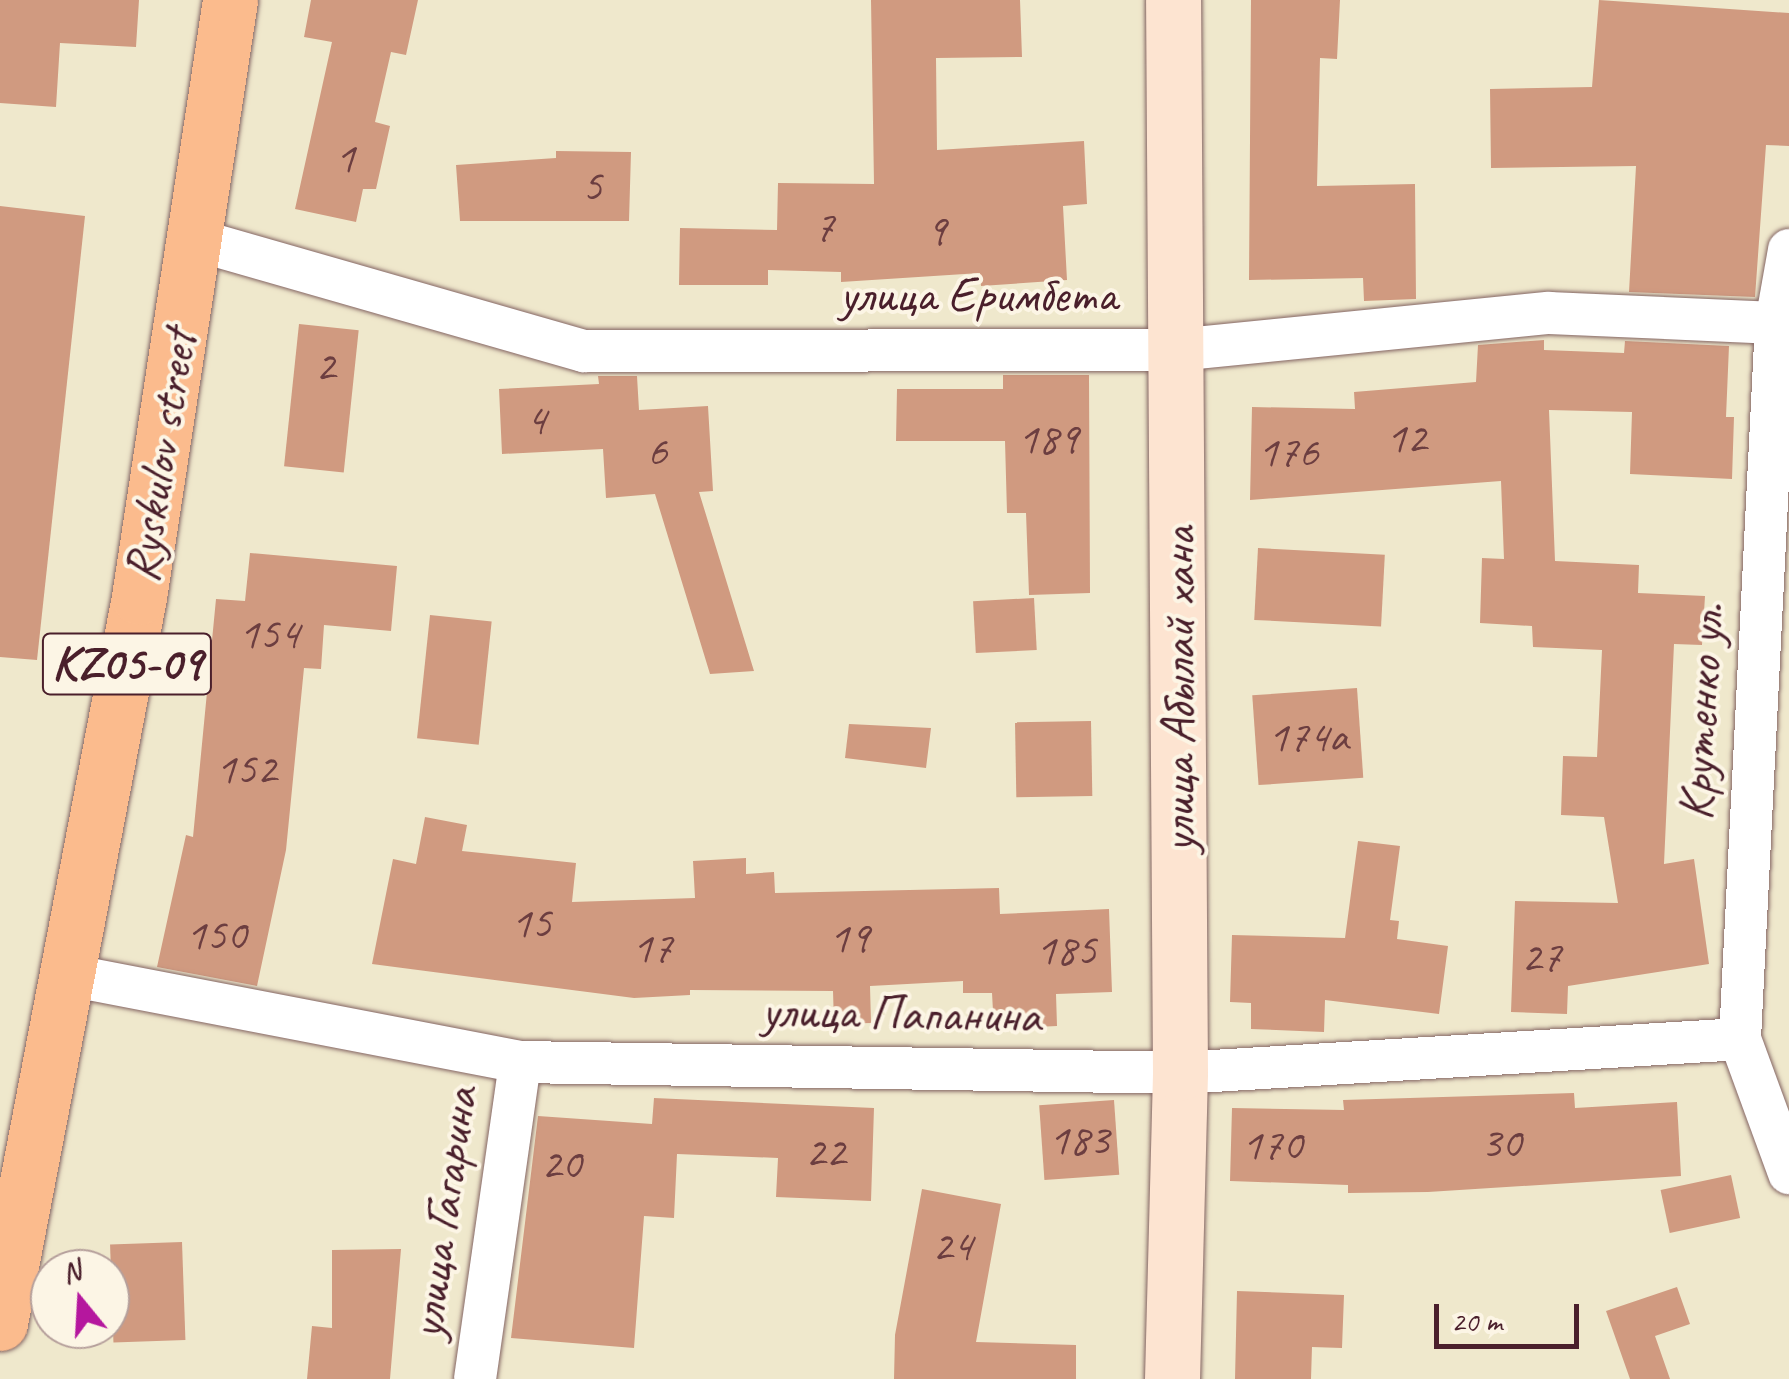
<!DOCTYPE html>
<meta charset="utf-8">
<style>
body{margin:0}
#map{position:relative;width:1789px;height:1379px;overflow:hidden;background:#efe8cc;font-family:Caveat,sans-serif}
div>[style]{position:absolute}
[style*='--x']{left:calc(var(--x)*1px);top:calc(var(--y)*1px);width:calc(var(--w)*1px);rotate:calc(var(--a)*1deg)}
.building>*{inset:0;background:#d09a80;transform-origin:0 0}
.roads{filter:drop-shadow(0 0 2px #846563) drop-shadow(0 0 2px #846563)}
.street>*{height:42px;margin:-21px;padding:0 21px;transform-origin:21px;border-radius:21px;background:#fff}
.secondary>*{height:55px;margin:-27.5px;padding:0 27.5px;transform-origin:27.5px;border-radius:27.5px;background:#fde4d1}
.primary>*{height:55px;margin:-27.5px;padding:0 27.5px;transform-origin:27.5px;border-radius:27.5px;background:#fbbb8d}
span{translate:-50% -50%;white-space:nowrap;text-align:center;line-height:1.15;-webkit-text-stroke:8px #fcf5e5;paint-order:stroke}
.number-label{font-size:45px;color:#6c3e40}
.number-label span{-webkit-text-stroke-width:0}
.shield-label span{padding:2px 8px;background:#fcf5e5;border:2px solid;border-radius:8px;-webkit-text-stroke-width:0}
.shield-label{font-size:48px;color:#4a1f2b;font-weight:700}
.street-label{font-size:50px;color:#4a1f2b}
.north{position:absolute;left:30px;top:1249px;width:100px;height:100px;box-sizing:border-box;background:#fcf5e5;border:2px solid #b59f9b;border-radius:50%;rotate:342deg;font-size:28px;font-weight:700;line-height:40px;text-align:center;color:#4a1f2b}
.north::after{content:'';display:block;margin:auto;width:35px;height:45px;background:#b5179e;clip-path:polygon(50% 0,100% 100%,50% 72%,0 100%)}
.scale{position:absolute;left:1434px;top:1304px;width:145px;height:45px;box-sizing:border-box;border:5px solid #4a1f2b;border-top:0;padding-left:12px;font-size:30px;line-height:35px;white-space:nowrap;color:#4a1f2b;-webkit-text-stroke:8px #fcf5e5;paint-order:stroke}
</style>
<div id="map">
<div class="building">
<div style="clip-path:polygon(0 0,139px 0,136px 47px,60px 43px,56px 107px,0 103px)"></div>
<div style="clip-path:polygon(311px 0,418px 0,406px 55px,391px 52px,375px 122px,390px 126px,376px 189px,363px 189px,356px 222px,295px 209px,332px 42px,304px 37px)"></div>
<div style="clip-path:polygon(871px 0,1020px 0,1022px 57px,936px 58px,937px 150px,1084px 141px,1087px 204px,1063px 206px,1067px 280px,981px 286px,980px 273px,841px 282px,841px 272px,768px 270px,768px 285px,679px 285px,680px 228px,777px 230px,778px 183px,874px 184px)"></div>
<div style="clip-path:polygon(1251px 0,1340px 0,1337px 59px,1320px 58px,1317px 186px,1415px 184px,1416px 299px,1364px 301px,1363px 278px,1249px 280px)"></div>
<div style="clip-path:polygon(1599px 0,1789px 13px,1789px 146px,1766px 145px,1755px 297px,1629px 292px,1636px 166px,1491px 168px,1490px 89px,1592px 87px)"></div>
<div style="clip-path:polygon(556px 151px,631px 152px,629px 221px,460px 221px,456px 165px,556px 158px)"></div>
<div style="clip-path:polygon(0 206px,85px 216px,37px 660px,0 657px)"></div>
<div style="left:299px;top:324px;width:60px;height:143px;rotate:6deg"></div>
<div style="clip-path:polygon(1544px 340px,1544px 350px,1624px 353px,1625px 341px,1729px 346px,1726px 417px,1734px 417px,1732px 479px,1630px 474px,1632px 412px,1549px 410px,1555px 561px,1639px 565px,1638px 593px,1705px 596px,1702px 645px,1674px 644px,1664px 864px,1694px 859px,1709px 964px,1568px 986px,1567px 1014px,1511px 1012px,1515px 901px,1618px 903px,1604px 817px,1561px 815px,1563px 756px,1597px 757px,1602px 650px,1533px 647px,1532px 626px,1480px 623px,1482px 558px,1504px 559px,1501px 481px,1250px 500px,1252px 407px,1355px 409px,1354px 392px,1476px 382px,1478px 345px)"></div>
<div style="clip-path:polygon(1003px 375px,1089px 375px,1090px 593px,1029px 595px,1026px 513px,1007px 513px,1005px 441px,896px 441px,897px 389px,1003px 389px)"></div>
<div style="clip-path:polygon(598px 376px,637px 376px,639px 410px,708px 406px,713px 491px,699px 492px,754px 671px,710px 674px,655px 494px,606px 498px,603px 449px,502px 454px,499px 389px,599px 384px)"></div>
<div style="left:1258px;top:548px;width:127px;height:72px;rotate:3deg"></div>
<div style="clip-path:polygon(250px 553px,397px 566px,391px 631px,324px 625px,321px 669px,304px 668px,286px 850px,257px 986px,157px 967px,186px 835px,193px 837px,216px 599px,245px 601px)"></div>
<div style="left:1034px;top:598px;width:52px;height:61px;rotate:87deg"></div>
<div style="left:430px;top:615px;width:62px;height:124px;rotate:6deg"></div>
<div style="left:1357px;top:688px;width:90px;height:105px;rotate:86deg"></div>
<div style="left:1091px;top:721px;width:75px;height:76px;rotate:89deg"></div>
<div style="clip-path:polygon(849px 724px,931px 728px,926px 768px,845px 758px)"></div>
<div style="clip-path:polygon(425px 817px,467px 825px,462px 851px,576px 863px,572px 902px,695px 898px,693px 861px,746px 858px,746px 874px,774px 872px,775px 893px,999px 888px,1000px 914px,1109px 909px,1112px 992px,1056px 994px,1057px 1026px,994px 1029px,992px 993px,963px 993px,963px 981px,870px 986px,871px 1023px,834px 1024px,833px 991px,690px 990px,690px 995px,634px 998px,372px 964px,393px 859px,416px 864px)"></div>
<div style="clip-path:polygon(1358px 841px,1400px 846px,1390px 920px,1399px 921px,1397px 939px,1448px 946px,1439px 1014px,1325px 1000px,1324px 1032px,1251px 1029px,1251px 1003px,1230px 1002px,1232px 935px,1345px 938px)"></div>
<div style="clip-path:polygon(1574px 1093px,1575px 1108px,1677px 1102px,1681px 1176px,1428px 1192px,1348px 1193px,1348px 1185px,1230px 1181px,1232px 1108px,1344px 1110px,1343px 1100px)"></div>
<div style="clip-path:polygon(654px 1098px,874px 1108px,871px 1201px,776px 1197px,778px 1158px,677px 1154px,674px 1218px,644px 1216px,634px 1348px,511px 1338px,538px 1116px,652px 1124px)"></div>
<div style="left:1114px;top:1100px;width:75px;height:75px;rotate:86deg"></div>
<div style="left:1731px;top:1175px;width:44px;height:72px;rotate:78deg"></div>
<div style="clip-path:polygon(922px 1189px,1001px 1204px,976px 1342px,1076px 1345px,1076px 1379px,894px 1379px,895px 1335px)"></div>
<div style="left:182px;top:1242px;width:98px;height:72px;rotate:88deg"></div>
<div style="clip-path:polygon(401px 1249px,390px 1379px,307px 1379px,312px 1326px,332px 1328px,332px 1250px)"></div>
<div style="clip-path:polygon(1677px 1287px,1690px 1324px,1655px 1336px,1670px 1379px,1630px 1379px,1606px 1311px)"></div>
<div style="clip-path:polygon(1237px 1291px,1344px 1295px,1342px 1348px,1312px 1347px,1311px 1379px,1235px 1379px)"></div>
</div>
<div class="roads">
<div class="street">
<div style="--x:193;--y:239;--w:407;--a:16"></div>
<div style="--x:584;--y:351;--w:592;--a:-0.1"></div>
<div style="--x:1176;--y:350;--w:375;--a:-5.7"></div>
<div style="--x:1549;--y:313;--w:227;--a:2.5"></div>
<div style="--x:1789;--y:250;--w:74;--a:100.1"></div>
<div style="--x:1776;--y:323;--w:717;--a:92.88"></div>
<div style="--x:1740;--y:1039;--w:143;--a:69.9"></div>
<div style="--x:69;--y:975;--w:459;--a:10.9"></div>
<div style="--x:520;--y:1062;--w:660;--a:0.95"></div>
<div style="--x:1180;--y:1073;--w:561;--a:-3.47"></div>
<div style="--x:475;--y:1379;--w:320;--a:-81.9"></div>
</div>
<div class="secondary">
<div style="--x:1172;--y:1379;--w:306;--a:-88.5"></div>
<div style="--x:1180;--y:1073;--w:1073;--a:-90.37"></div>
</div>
<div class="primary">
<div style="--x:0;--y:1323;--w:739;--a:-79.16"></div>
<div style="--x:139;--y:597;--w:604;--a:-81.33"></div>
</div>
</div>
<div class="number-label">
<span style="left:345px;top:158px">1</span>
<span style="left:592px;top:186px">5</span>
<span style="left:824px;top:227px">7</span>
<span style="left:936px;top:231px">9</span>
<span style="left:325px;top:366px">2</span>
<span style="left:536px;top:420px">4</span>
<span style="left:1406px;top:438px">12</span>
<span style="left:1048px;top:439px">189</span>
<span style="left:657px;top:451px">6</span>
<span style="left:1288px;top:452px">176</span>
<span style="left:269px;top:634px">154</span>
<span style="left:1308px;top:737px">174а</span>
<span style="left:246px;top:769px">152</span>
<span style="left:531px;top:923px">15</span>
<span style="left:216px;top:935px">150</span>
<span style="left:849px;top:938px">19</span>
<span style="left:652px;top:948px">17</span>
<span style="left:1066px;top:950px">185</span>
<span style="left:1541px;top:957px">27</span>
<span style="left:1079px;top:1140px">183</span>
<span style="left:1501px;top:1143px">30</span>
<span style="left:1272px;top:1145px">170</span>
<span style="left:825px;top:1152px">22</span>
<span style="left:561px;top:1164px">20</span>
<span style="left:952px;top:1246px">24</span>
</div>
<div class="shield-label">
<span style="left:127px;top:664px">KZ05-09</span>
</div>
<div class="street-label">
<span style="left:978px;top:295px">улица Еримбета</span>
<span style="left:160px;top:456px;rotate:-81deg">Ryskulov street</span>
<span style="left:1178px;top:690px;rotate:-90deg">улица Абылай хана</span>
<span style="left:1701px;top:712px;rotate:-87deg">Крутенко ул.</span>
<span style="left:901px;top:1013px;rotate:1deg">улица Папанина</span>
<span style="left:443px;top:1213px;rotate:-82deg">улица Гагарина</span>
</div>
<div class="north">N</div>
<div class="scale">20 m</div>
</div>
